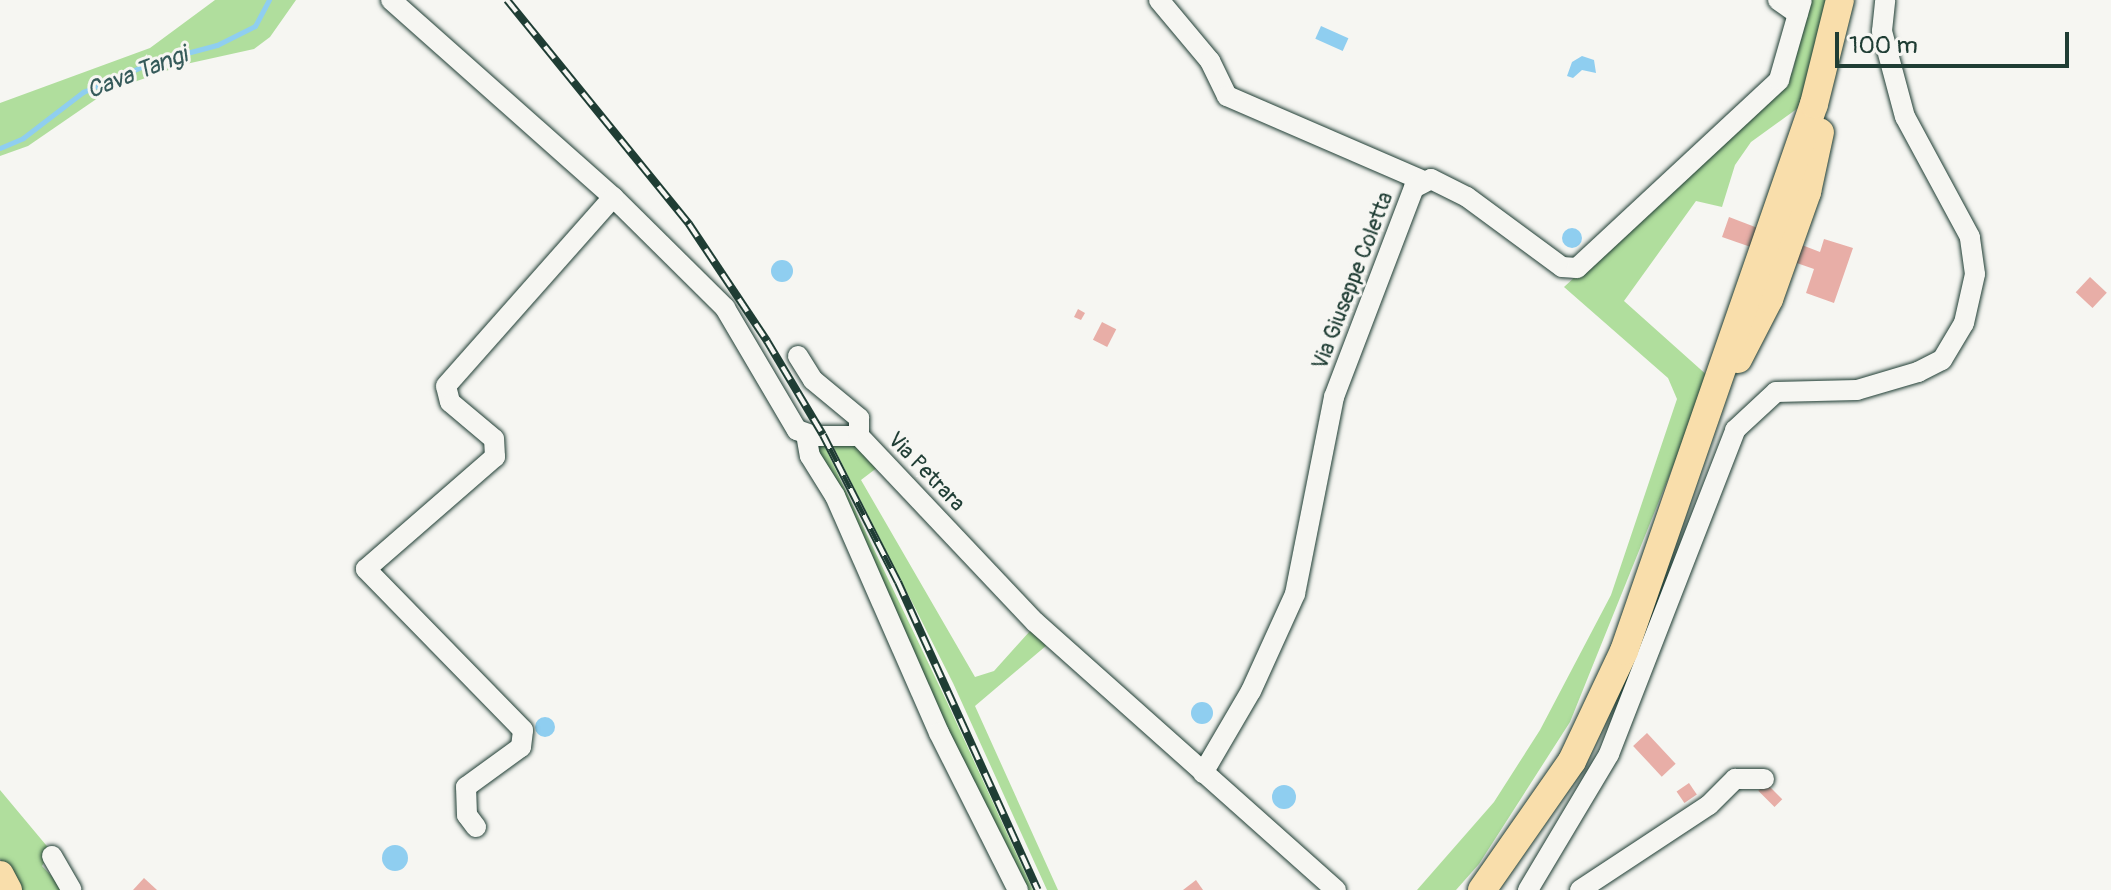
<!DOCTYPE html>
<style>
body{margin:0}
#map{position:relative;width:2111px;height:890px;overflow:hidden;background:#f6f6f2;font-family:Pangolin,sans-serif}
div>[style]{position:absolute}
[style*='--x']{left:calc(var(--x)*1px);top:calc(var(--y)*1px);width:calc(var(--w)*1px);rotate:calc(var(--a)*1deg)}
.green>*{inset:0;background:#b0de9d}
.water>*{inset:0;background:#8fcef0;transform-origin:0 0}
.round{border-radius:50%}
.stream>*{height:5px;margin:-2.5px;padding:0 2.5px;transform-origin:2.5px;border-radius:2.5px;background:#8fcef0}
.building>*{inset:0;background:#e8aea7;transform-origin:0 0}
.roads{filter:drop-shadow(0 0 2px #1f3d34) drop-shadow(0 0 2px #1f3d34)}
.minor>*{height:20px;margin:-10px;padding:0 10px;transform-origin:10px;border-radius:10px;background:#f6f6f2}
.highway>*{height:28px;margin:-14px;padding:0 14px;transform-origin:14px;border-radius:14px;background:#f9deab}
.rail>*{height:8px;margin-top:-4px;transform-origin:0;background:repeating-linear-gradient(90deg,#f6f6f2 0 15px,#1f3d34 0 30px);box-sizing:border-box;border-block:2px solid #1f3d34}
span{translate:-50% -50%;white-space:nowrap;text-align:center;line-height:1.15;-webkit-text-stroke:6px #f6f6f2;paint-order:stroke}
.street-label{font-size:22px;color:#1f3d34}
.water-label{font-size:24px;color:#355a5a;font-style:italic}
.scale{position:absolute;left:1835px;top:32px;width:234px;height:36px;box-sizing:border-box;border:4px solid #1f3d34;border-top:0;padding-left:10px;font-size:24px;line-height:28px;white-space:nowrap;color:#1f3d34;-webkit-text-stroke:6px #f6f6f2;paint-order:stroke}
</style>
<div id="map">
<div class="green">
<div style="clip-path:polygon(215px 0,296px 0,270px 37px,254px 49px,186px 64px,108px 91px,28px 146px,0 156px,0 103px,150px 48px)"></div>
<div style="clip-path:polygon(1808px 0,1832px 0,1814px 75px,1798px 108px,1751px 142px,1735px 165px,1722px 207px,1696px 201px,1624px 301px,1709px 377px,1570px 722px,1479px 864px,1456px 890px,1417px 890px,1494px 802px,1540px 730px,1611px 595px,1677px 399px,1668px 378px,1564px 287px,1784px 84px,1793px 71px)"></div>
<div style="clip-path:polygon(829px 438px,859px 447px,878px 467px,861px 480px,975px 677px,994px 671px,1030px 631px,1047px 645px,975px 706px,1058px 890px,1047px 890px,953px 683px)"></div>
<div style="clip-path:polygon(824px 445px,947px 702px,1033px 890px,1022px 890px,813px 446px)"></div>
<div style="clip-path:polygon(0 790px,51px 851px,42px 866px,65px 890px,18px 890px,0 859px)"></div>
</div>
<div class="water">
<div style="left:1321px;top:26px;width:30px;height:14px;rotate:24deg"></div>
<div style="clip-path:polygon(1582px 56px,1594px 60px,1596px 73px,1582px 70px,1573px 78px,1567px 76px,1572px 62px)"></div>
<div class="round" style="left:1562px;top:228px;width:20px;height:20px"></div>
<div class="round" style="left:771px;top:260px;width:22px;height:22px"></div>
<div class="round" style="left:1191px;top:702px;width:22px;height:22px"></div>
<div class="round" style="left:535px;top:717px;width:20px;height:20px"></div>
<div class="round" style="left:1272px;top:785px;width:24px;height:24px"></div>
<div class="round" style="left:382px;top:845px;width:26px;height:26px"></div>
</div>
<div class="stream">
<div style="--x:0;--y:148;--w:25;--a:-23"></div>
<div style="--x:23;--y:138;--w:76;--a:-37.5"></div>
<div style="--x:83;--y:92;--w:76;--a:-23.2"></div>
<div style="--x:153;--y:62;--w:66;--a:-14.9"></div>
<div style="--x:217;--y:45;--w:42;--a:-26.6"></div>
<div style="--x:255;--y:26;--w:30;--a:-62"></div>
</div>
<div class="building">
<div style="clip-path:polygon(1729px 217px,1820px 252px,1824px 239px,1853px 248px,1834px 303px,1806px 293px,1814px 269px,1722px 237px)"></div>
<div style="left:2090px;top:277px;width:23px;height:21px;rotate:43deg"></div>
<div style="clip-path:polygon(1078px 309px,1085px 313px,1081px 320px,1074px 317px)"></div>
<div style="left:1102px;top:322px;width:16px;height:20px;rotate:27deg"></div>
<div style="left:1647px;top:733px;width:42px;height:19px;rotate:47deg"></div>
<div style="left:1689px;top:783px;width:14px;height:15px;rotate:56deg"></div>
<div style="left:1766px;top:783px;width:23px;height:11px;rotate:45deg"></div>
<div style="clip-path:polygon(144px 878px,157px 890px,133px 890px)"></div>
<div style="clip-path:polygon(1196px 880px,1203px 890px,1183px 890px)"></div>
</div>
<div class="roads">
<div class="minor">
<div style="--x:391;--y:0;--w:297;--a:41.6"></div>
<div style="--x:613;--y:197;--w:158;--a:44.7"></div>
<div style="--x:725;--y:308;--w:142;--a:59.5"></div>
<div style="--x:797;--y:430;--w:18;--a:19"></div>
<div style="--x:814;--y:436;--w:45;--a:0"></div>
<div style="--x:859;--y:436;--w:256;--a:46.6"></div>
<div style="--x:1035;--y:622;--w:403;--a:41.7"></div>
<div style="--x:1159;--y:0;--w:80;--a:50.1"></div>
<div style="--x:1210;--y:61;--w:39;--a:64"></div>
<div style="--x:1227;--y:96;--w:211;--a:23.4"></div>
<div style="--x:1778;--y:0;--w:24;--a:35"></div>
<div style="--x:798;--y:356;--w:28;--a:58"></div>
<div style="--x:813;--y:380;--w:60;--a:39.6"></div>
<div style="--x:859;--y:418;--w:18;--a:90"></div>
<div style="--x:806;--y:434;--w:22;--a:80"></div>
<div style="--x:810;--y:456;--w:47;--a:58"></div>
<div style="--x:835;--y:496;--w:259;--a:66.3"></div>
<div style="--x:939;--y:733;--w:176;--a:63.3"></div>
<div style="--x:1203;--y:773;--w:95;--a:-59.7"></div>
<div style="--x:1251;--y:691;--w:107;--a:-65.6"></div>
<div style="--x:1295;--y:594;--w:201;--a:-78.8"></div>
<div style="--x:1334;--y:397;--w:224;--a:-69.1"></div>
<div style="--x:1414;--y:188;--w:19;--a:-28"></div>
<div style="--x:1431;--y:179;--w:40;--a:26.6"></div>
<div style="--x:1467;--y:197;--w:118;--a:36.4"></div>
<div style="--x:1562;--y:267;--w:15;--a:4"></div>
<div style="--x:1577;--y:268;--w:276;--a:-42.9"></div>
<div style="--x:1779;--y:80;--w:83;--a:-74"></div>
<div style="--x:476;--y:827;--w:15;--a:-127"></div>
<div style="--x:467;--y:815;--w:28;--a:-92"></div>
<div style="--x:466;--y:787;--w:68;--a:-36"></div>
<div style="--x:521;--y:747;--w:17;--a:-83"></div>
<div style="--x:523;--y:730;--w:225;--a:-134.3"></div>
<div style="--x:366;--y:569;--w:171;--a:-41"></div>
<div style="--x:495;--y:457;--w:18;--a:-93"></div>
<div style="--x:494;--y:439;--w:57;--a:-139.9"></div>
<div style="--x:450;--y:402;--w:16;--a:-104"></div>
<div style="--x:446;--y:386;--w:252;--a:-48.5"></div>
<div style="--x:52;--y:856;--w:39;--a:60"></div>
<div style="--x:1528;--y:890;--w:158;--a:-59.2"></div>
<div style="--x:1609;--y:754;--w:348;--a:-68.7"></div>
<div style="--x:1735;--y:430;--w:56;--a:-42.8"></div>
<div style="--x:1776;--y:392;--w:81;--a:-1.4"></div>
<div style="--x:1857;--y:390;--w:64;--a:-16.4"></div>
<div style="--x:1918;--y:372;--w:27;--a:-27"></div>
<div style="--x:1942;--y:360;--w:43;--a:-59.3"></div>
<div style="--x:1964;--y:323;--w:50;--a:-77.3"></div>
<div style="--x:1975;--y:274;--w:37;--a:-98"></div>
<div style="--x:1970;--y:237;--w:136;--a:-118.4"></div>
<div style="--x:1905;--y:117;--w:89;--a:-105"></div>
<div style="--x:1882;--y:31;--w:31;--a:-84"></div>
<div style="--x:1580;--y:890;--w:154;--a:-33.4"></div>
<div style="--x:1709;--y:805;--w:37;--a:-45"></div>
<div style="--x:1735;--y:779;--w:29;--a:0"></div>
</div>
<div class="highway">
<div style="--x:1738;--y:359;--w:68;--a:-62.7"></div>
<div style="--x:1769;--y:299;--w:114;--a:-70.4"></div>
<div style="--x:1807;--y:192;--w:61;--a:-77.8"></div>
<div style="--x:0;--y:875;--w:17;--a:62"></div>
<div style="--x:1482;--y:890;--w:157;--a:-55.1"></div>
<div style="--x:1572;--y:761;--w:122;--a:-64.7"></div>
<div style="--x:1624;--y:651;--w:579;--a:-70.85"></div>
<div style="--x:1814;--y:104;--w:107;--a:-76"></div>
</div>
</div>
<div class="rail">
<div style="--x:507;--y:0;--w:289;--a:50.9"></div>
<div style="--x:689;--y:224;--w:141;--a:56.3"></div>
<div style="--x:767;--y:341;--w:109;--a:59.2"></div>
<div style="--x:823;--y:435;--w:165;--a:63"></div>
<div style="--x:898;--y:582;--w:338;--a:65.6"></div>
</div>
<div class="street-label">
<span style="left:1353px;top:281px;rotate:-69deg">Via Giuseppe Coletta</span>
<span style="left:926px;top:472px;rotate:46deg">Via Petrara</span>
</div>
<div class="water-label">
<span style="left:137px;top:73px;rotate:-21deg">Cava Tangi</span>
</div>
<div class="scale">100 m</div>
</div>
